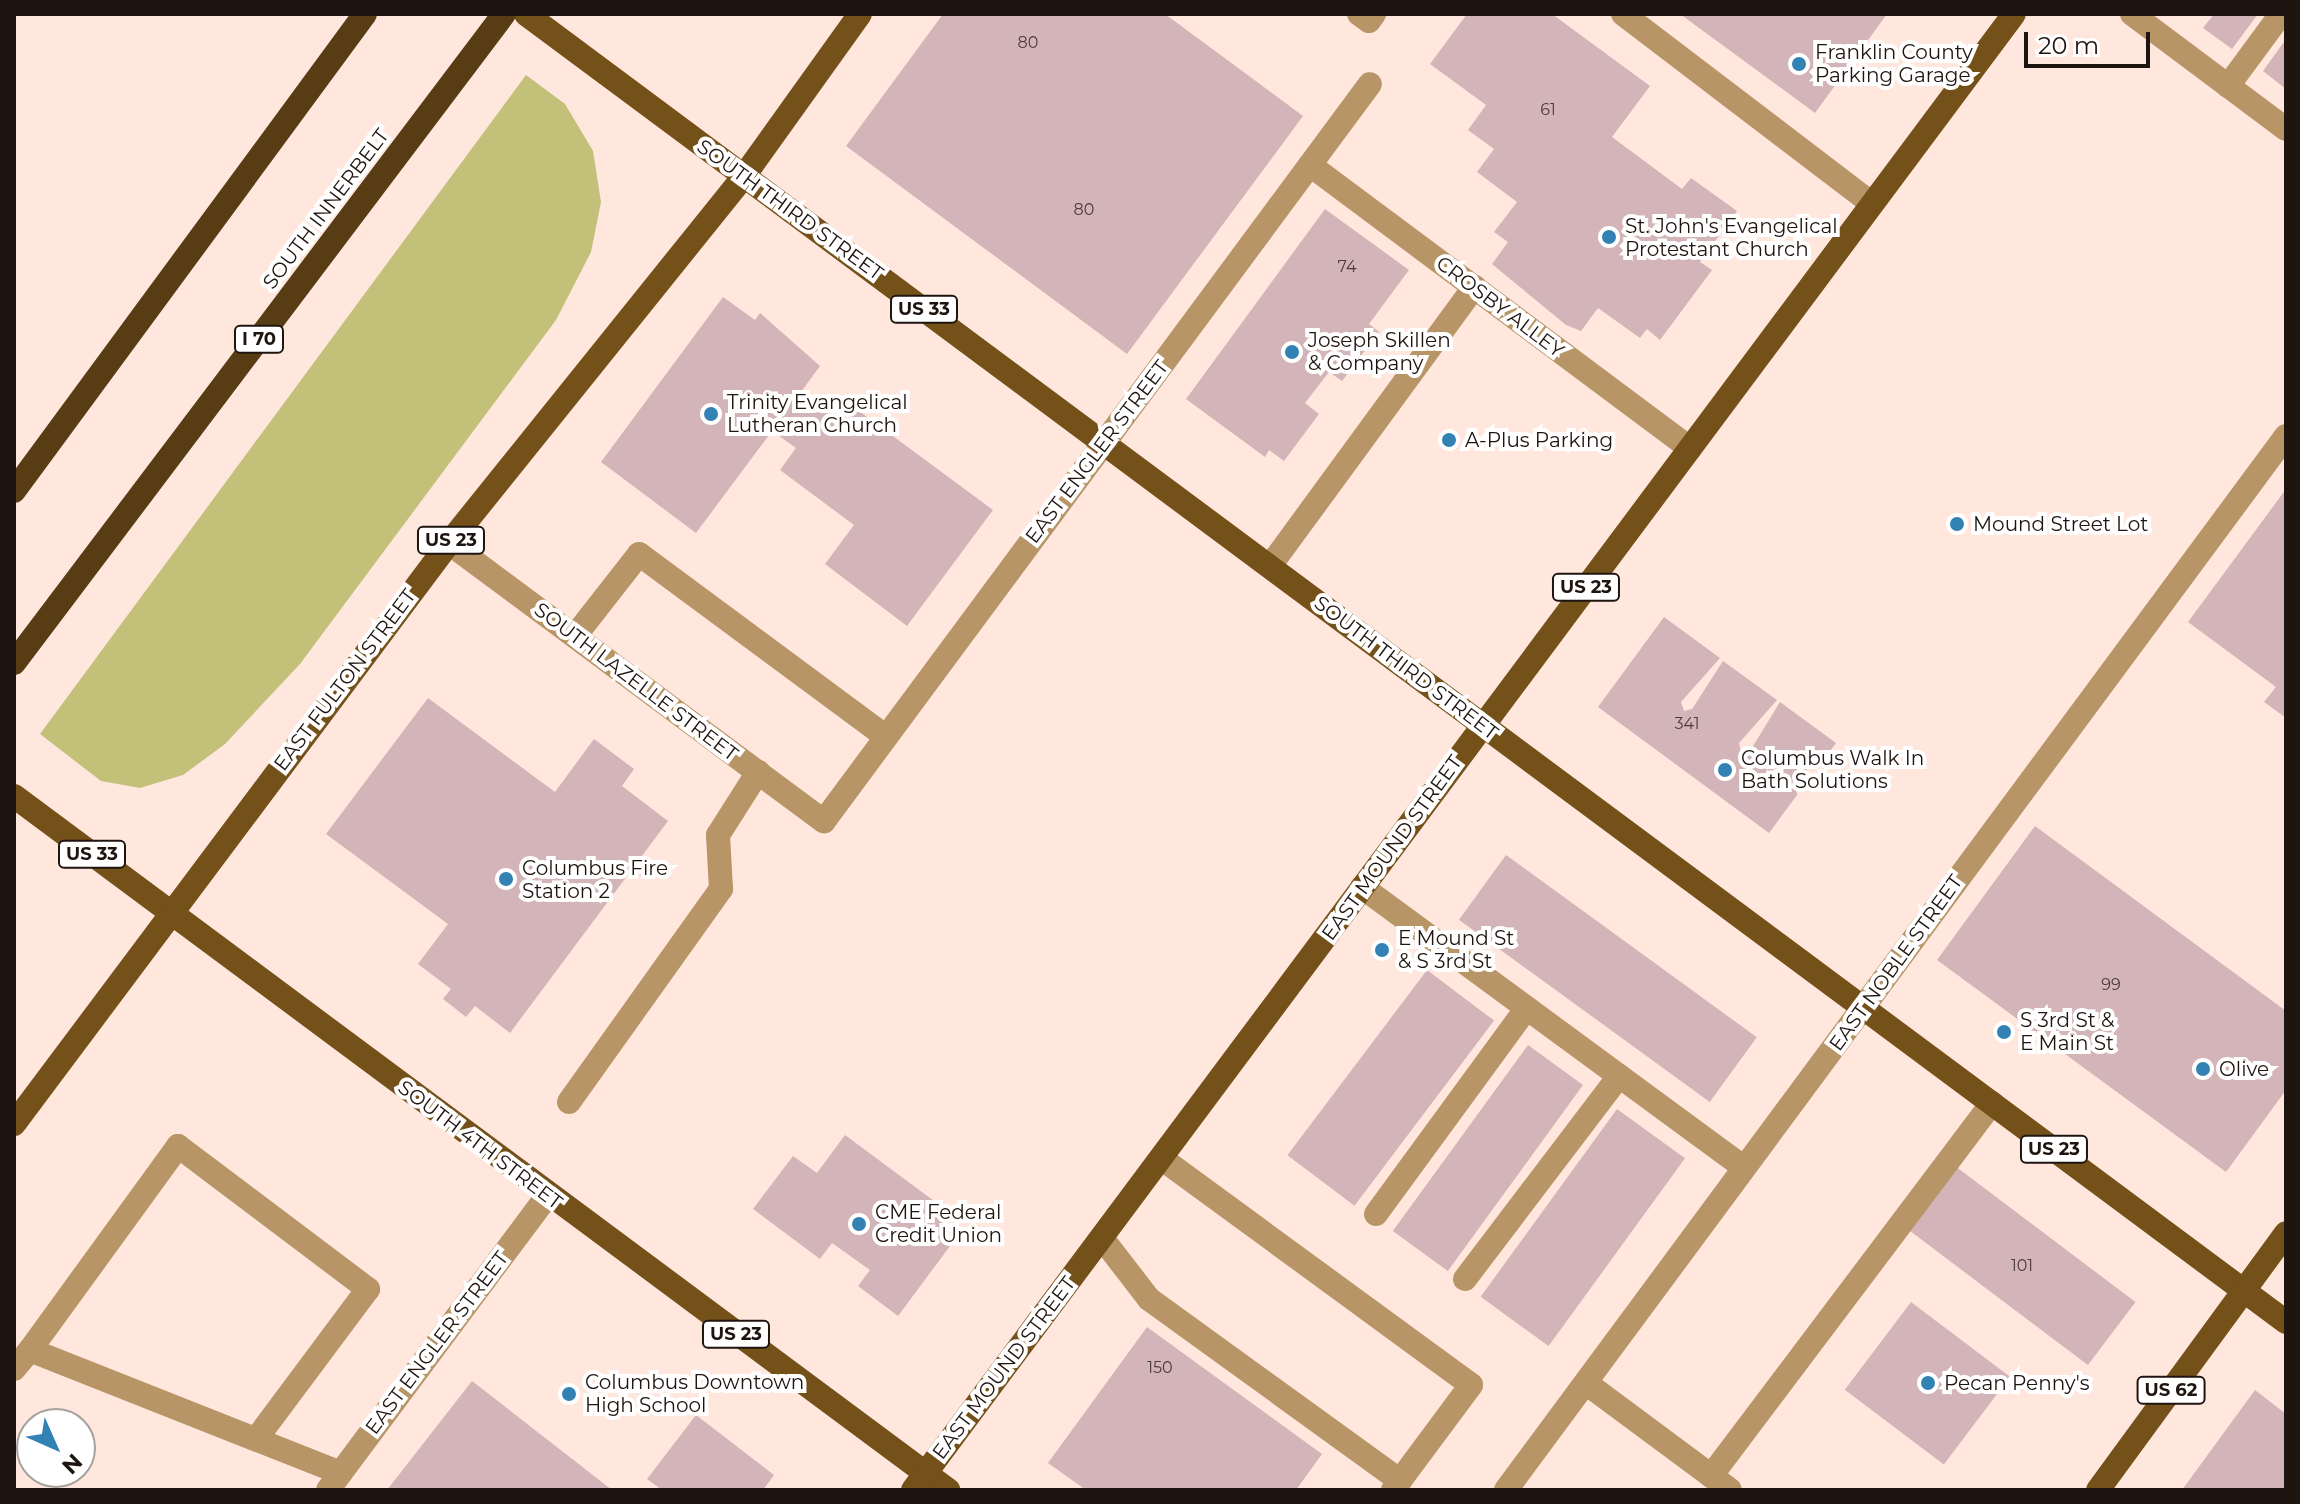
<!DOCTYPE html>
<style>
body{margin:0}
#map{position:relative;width:2300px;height:1504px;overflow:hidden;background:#ffe7de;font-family:Montserrat,sans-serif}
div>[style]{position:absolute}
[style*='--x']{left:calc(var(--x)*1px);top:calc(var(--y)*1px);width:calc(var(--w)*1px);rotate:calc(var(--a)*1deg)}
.green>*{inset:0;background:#c2c079}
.building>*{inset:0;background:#d3b4b8;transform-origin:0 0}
.minor>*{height:24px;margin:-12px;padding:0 12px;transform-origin:12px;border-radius:12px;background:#b79567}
.major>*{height:24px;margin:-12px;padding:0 12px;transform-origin:12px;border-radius:12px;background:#75511a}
.highway>*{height:24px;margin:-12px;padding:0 12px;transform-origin:12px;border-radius:12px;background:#573c14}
.dots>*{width:22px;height:22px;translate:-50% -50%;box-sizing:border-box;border:4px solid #fff;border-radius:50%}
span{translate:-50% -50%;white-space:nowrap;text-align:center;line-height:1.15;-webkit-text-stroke:8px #fff;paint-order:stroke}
.number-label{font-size:16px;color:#4b3c3a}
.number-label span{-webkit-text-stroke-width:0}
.shield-label span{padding:2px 6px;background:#fff;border:2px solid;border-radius:6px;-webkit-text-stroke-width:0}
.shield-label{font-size:18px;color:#1e1410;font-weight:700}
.poi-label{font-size:20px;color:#1e1410}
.left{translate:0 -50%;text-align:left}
.street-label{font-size:20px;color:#1e1410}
.frame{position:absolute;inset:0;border:16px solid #1e1410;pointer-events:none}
.north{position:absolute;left:16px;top:1408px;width:80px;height:80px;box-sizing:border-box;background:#fff;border:2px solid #a5a19f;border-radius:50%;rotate:135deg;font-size:22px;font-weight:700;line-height:32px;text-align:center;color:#1e1410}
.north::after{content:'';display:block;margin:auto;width:28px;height:36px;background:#3282b4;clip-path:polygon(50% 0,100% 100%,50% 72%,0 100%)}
.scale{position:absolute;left:2024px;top:32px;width:126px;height:36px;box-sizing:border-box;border:4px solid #1e1410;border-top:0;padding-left:10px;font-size:24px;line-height:28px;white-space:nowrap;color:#1e1410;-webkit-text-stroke:6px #fff;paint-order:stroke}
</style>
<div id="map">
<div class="green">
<div style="clip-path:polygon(526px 75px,565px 104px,593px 151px,601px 202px,591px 252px,556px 320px,300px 664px,225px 744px,183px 775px,140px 788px,101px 781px,40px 734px)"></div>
</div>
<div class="building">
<div style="clip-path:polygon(943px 14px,1165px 14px,1303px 116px,1127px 354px,846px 146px)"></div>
<div style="clip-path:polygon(1467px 14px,1552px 14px,1650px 86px,1612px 137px,1682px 189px,1691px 178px,1737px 211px,1700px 262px,1712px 270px,1660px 340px,1647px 329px,1640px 338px,1598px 308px,1581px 331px,1566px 325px,1492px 264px,1508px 242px,1494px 232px,1517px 202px,1477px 172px,1494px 149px,1468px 130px,1486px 105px,1430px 64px)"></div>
<div style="clip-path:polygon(1680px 14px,1887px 14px,1815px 113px)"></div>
<div style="clip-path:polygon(2214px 14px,2258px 14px,2232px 49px,2203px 28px)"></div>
<div style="clip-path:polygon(2286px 39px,2286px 89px,2263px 71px)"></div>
<div style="clip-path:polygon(1325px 209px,1409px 270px,1369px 324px,1379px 332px,1342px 381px,1329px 372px,1305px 403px,1319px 414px,1284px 461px,1269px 450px,1265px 457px,1186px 399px)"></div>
<div style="clip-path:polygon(723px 297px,755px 320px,760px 313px,820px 366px,798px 396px,822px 413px,836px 394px,993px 510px,907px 626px,825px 564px,854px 525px,780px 470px,796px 448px,772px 431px,696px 533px,601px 462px)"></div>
<div style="clip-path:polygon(2286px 489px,2286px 718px,2264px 702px,2276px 687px,2188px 622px)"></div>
<div style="clip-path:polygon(1664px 617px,1720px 658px,1681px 702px,1684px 711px,1692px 709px,1723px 661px,1777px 700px,1739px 743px,1741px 753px,1750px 751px,1780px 702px,1836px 743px,1827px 755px,1821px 751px,1796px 785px,1797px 795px,1769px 833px,1598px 707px)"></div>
<div style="clip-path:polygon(428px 698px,555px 792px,594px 739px,634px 769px,622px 786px,668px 821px,510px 1033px,475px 1006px,466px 1017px,443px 999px,451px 989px,418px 964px,448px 924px,326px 834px)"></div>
<div style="clip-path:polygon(2035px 826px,2286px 1011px,2286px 1090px,2226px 1172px,1937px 960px)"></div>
<div style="left:1506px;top:855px;width:310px;height:80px;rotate:36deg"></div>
<div style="left:1427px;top:970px;width:84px;height:232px;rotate:37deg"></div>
<div style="left:1528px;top:1045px;width:68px;height:230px;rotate:36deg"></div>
<div style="left:1617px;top:1109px;width:84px;height:232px;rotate:36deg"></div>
<div style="clip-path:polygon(845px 1135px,953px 1215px,939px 1233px,953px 1242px,898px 1316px,858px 1286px,870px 1270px,832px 1243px,820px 1259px,753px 1209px,793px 1156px,817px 1173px)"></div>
<div style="left:1955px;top:1166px;width:226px;height:79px;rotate:37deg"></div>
<div style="left:1911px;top:1302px;width:124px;height:110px;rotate:37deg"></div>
<div style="clip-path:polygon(1147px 1327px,1322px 1454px,1296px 1490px,1086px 1490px,1048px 1463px)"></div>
<div style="clip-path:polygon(472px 1381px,612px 1490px,387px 1490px)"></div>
<div style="clip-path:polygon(2255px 1390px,2286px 1414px,2286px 1490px,2182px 1490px)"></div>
<div style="clip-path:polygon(696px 1415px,774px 1475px,763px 1490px,662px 1490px,647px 1479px)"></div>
</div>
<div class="minor">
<div style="--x:1359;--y:14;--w:12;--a:35"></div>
<div style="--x:1369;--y:21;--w:9;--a:-54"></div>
<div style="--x:1623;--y:14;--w:313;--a:37.3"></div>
<div style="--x:2132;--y:14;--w:192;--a:36.8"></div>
<div style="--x:2228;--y:86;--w:89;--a:-53.6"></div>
<div style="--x:1310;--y:165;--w:474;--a:36.7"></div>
<div style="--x:449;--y:543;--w:467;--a:36.6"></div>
<div style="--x:824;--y:821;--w:917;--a:-53.47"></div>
<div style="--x:1270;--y:566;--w:346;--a:-53.8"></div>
<div style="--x:575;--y:636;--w:104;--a:-52"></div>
<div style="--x:639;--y:554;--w:307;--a:36.5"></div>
<div style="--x:1362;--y:887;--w:474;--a:36.3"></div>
<div style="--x:569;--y:1102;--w:262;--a:-54.5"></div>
<div style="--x:721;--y:889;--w:54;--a:-93.2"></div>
<div style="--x:718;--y:835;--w:75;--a:-57.6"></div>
<div style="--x:1161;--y:1158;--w:384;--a:36.2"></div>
<div style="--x:1471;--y:1385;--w:131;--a:126.6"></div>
<div style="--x:1376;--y:1214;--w:255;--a:-53.8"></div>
<div style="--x:1102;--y:1238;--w:77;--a:52.4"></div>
<div style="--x:1149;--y:1299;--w:310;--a:35.9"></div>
<div style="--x:1465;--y:1279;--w:255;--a:-52.8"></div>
<div style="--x:30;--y:1350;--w:252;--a:-54"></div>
<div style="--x:178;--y:1146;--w:238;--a:37"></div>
<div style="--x:368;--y:1289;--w:186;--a:126.7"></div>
<div style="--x:14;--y:1369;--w:25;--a:-50"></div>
<div style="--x:30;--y:1350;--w:334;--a:21.6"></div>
<div style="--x:1586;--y:1383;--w:179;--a:36.6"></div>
<div style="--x:1711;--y:1476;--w:467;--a:-53"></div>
<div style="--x:328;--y:1490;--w:367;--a:-53.3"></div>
<div style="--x:1506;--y:1490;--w:1311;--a:-53.5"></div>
</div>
<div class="major">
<div style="--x:526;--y:14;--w:2193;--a:36.62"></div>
<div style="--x:14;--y:796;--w:1164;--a:36.61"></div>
<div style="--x:14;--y:1124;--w:726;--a:-53.18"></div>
<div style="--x:449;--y:543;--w:471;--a:-51.2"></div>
<div style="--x:744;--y:176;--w:199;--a:-54.4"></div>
<div style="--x:913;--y:1490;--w:1841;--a:-53.28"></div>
<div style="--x:2098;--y:1490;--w:318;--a:-53.8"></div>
</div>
<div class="highway">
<div style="--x:14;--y:491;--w:592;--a:-53.65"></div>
<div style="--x:14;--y:663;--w:813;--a:-52.95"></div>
</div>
<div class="dots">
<div style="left:1799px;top:64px;background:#3282b4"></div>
<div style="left:1609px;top:237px;background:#3282b4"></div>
<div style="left:1292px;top:352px;background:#3282b4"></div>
<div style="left:711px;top:414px;background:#3282b4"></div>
<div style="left:1449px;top:440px;background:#3282b4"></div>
<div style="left:1957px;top:524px;background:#3282b4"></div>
<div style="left:1725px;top:770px;background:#3282b4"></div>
<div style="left:506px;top:879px;background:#3282b4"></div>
<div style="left:1382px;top:950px;background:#3282b4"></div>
<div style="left:2004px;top:1032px;background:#3282b4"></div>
<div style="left:2203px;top:1069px;background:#3282b4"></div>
<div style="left:859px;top:1224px;background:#3282b4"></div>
<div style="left:1928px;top:1383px;background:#3282b4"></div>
<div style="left:569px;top:1394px;background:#3282b4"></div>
</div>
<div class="number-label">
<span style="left:1028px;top:43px">80</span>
<span style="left:1548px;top:110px">61</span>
<span style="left:1084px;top:210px">80</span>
<span style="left:1347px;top:267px">74</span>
<span style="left:1687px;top:724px">341</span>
<span style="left:2111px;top:985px">99</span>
<span style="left:2022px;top:1266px">101</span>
<span style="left:1160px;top:1368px">150</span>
</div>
<div class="shield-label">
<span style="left:924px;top:309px">US 33</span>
<span style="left:259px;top:339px">I 70</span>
<span style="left:451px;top:540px">US 23</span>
<span style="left:1586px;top:587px">US 23</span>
<span style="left:92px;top:854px">US 33</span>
<span style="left:2054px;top:1149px">US 23</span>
<span style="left:736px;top:1334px">US 23</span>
<span style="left:2171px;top:1390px">US 62</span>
</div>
<div class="poi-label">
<span class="left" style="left:1815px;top:64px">Franklin County<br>Parking Garage</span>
<span class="left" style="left:1625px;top:238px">St. John's Evangelical<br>Protestant Church</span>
<span class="left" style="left:1308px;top:352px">Joseph Skillen<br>&amp; Company</span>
<span class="left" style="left:727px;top:414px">Trinity Evangelical<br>Lutheran Church</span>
<span class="left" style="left:1465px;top:440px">A-Plus Parking</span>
<span class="left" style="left:1973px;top:524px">Mound Street Lot</span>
<span class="left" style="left:1741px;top:770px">Columbus Walk In<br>Bath Solutions</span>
<span class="left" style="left:522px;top:880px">Columbus Fire<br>Station 2</span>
<span class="left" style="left:1398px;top:950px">E Mound St<br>&amp; S 3rd St</span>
<span class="left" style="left:2020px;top:1032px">S 3rd St &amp;<br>E Main St</span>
<span class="left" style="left:2219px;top:1069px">Olive</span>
<span class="left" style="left:875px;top:1224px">CME Federal<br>Credit Union</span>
<span class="left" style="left:585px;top:1394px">Columbus Downtown<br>High School</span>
<span class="left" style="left:1944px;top:1383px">Pecan Penny's</span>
</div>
<div class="street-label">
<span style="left:326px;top:209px;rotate:-53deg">SOUTH INNERBELT</span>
<span style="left:790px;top:210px;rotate:36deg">SOUTH THIRD STREET</span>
<span style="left:1500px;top:307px;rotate:37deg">CROSBY ALLEY</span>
<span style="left:1097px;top:452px;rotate:-53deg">EAST ENGLER STREET</span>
<span style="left:1406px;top:668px;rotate:37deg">SOUTH THIRD STREET</span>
<span style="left:345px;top:680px;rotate:-53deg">EAST FULTON STREET</span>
<span style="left:636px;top:682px;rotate:37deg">SOUTH LAZELLE STREET</span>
<span style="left:1392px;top:848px;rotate:-54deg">EAST MOUND STREET</span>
<span style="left:1896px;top:963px;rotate:-54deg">EAST NOBLE STREET</span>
<span style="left:480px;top:1145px;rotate:37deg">SOUTH 4TH STREET</span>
<span style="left:437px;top:1343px;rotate:-53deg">EAST ENGLER STREET</span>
<span style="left:1004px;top:1368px;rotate:-53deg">EAST MOUND STREET</span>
</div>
<div class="frame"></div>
<div class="north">N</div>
<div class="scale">20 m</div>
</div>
